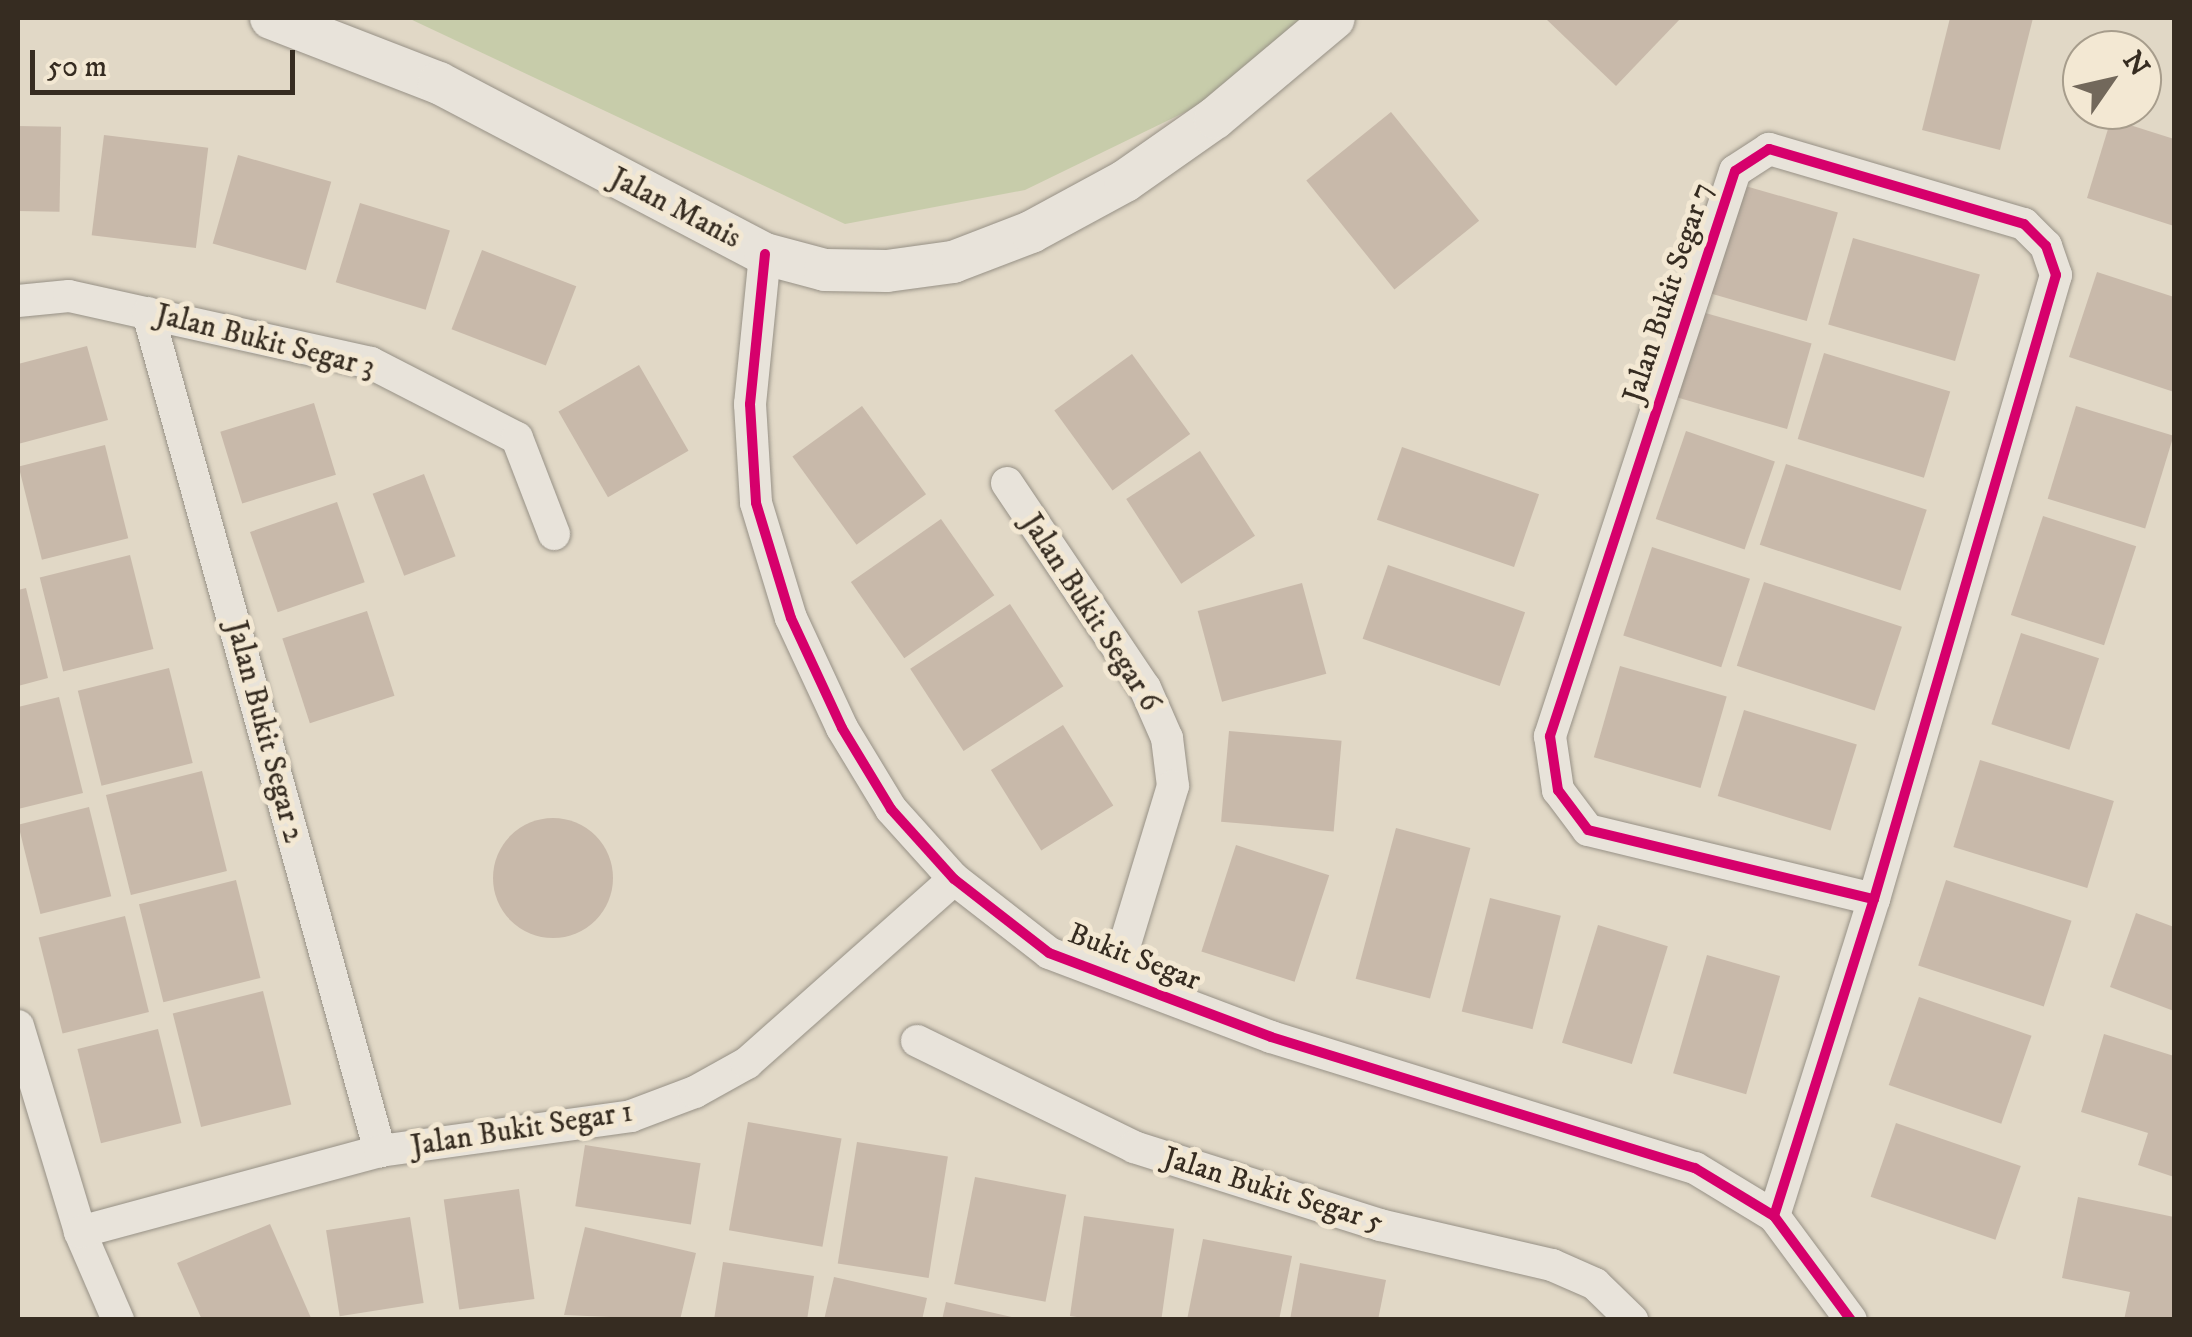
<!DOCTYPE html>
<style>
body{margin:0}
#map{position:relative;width:2192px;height:1337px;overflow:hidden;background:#e1d8c6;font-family:"IM FELL DW Pica",serif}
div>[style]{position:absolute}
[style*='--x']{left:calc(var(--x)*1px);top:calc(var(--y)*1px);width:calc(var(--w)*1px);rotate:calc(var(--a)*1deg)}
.green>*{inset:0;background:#c7ccaa}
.building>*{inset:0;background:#c8b9aa;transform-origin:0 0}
.round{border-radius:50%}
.roads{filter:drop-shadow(0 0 2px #979186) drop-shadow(0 0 2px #979186)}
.minor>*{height:32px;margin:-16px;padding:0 16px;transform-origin:16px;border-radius:16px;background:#e8e3da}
.tertiary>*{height:42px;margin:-21px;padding:0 21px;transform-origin:21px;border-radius:21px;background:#e8e3da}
.cycleway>*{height:10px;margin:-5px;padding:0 5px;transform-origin:5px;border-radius:5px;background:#d6006c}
span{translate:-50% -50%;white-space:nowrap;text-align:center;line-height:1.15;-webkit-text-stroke:10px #f3e8d3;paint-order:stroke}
.street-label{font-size:30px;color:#362c21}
.frame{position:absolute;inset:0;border:20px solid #362c21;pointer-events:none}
.north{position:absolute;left:2062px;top:30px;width:100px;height:100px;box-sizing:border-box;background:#f3e8d3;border:2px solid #a79d8c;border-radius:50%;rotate:56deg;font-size:28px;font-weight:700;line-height:40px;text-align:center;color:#362c21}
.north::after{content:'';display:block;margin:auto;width:35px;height:45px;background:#72685b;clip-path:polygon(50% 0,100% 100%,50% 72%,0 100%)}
.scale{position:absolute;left:30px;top:50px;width:265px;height:45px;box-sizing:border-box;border:5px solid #362c21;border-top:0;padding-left:12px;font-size:30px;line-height:35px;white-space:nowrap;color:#362c21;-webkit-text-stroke:8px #f3e8d3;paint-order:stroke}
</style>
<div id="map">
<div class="green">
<div style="clip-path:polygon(408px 18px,1314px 18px,1249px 81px,1025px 190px,845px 224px)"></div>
</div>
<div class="building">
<div style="clip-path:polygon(1545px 18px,1681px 18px,1616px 86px)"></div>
<div style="clip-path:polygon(1950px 18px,2033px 18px,2000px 150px,1922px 130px)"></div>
<div style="left:1391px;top:112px;width:140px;height:109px;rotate:51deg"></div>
<div style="clip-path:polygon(2111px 119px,2174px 139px,2174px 226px,2087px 198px)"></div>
<div style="left:18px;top:126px;width:43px;height:85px;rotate:1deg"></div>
<div style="left:104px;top:135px;width:105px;height:101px;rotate:7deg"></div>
<div style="left:238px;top:155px;width:97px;height:92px;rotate:16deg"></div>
<div style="left:1735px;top:183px;width:107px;height:113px;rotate:16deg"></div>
<div style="left:360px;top:203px;width:94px;height:83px;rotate:17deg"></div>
<div style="left:1853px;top:238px;width:132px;height:90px;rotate:16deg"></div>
<div style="left:482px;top:250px;width:101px;height:85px;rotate:21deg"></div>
<div style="clip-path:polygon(2097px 272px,2174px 297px,2174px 392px,2069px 357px)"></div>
<div style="left:1702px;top:312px;width:114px;height:89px;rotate:16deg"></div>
<div style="clip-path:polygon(87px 346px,108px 420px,18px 444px,18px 364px)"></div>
<div style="left:1824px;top:353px;width:132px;height:90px;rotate:17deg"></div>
<div style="left:1132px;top:354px;width:99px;height:96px;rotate:54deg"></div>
<div style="left:639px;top:365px;width:99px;height:93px;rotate:60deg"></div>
<div style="left:314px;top:403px;width:75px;height:98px;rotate:73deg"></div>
<div style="left:862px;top:406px;width:109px;height:86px;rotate:54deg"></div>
<div style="left:2076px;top:406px;width:102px;height:97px;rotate:17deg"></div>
<div style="left:1686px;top:431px;width:94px;height:93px;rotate:19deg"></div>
<div style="left:105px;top:445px;width:96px;height:89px;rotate:76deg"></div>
<div style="left:1402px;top:447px;width:145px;height:77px;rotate:19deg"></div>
<div style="left:1200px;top:451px;width:101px;height:88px;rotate:57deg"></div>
<div style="left:1786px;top:464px;width:148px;height:85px;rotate:18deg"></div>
<div style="left:424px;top:474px;width:88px;height:55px;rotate:69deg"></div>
<div style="left:337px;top:502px;width:85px;height:92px;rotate:71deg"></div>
<div style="left:2043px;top:516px;width:98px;height:104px;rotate:18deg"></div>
<div style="left:941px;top:519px;width:93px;height:110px;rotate:55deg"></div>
<div style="left:1652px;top:547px;width:103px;height:93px;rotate:18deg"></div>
<div style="left:130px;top:555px;width:97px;height:93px;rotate:76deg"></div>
<div style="left:1388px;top:565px;width:145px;height:78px;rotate:19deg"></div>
<div style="left:1764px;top:582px;width:145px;height:88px;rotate:18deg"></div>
<div style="left:1302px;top:583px;width:94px;height:108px;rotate:75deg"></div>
<div style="clip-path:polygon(26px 588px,48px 678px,18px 686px,18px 590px)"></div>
<div style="left:1010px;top:604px;width:98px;height:119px;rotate:57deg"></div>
<div style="left:367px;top:611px;width:89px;height:89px;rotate:72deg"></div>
<div style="left:2021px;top:633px;width:82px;height:96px;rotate:18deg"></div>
<div style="left:1620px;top:666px;width:111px;height:95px;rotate:16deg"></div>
<div style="left:169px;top:668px;width:98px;height:94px;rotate:76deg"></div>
<div style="clip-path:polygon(59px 697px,83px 793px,18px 809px,18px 707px)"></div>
<div style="left:1744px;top:710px;width:118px;height:90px;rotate:17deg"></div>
<div style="left:1063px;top:725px;width:95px;height:85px;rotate:58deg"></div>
<div style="left:1229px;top:731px;width:113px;height:91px;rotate:5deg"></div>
<div style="left:1980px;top:760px;width:140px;height:91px;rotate:17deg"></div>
<div style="left:202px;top:771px;width:103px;height:99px;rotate:76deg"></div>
<div style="left:89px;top:807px;width:92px;height:73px;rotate:76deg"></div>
<div class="round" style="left:493px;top:818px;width:120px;height:120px"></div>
<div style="left:1396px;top:828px;width:77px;height:156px;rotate:15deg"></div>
<div style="left:1236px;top:845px;width:98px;height:112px;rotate:18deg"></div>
<div style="left:236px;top:880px;width:101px;height:100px;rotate:76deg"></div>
<div style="left:1946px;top:880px;width:132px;height:90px;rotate:18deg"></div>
<div style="left:1490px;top:898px;width:73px;height:117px;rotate:14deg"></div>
<div style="clip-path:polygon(2136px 913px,2174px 927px,2174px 1011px,2110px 987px)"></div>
<div style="left:125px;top:916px;width:99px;height:89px;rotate:76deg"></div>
<div style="left:1598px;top:925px;width:73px;height:123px;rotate:17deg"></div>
<div style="left:1707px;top:955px;width:76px;height:123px;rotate:16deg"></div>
<div style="left:263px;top:991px;width:117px;height:93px;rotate:76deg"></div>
<div style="left:1919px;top:997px;width:119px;height:93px;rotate:19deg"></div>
<div style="left:158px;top:1029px;width:97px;height:83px;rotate:76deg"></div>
<div style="clip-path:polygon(2104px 1034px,2174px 1056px,2174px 1177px,2138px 1165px,2148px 1133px,2081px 1112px)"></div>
<div style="left:748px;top:1122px;width:95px;height:110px;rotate:10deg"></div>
<div style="left:1896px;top:1123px;width:132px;height:78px;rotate:19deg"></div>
<div style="left:857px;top:1142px;width:92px;height:123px;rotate:9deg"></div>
<div style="left:585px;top:1145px;width:117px;height:62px;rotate:9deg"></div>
<div style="left:975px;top:1177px;width:93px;height:109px;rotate:11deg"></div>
<div style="left:519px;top:1189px;width:111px;height:76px;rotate:82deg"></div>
<div style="clip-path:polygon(2078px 1197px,2174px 1217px,2174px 1320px,2124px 1320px,2130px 1292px,2062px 1278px)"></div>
<div style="left:1084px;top:1216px;width:91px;height:101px;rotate:8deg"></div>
<div style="left:410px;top:1217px;width:87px;height:85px;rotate:81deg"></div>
<div style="clip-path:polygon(270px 1224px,311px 1318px,202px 1320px,177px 1263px)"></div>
<div style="clip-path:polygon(585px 1227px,696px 1253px,680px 1320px,564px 1315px)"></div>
<div style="clip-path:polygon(1203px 1239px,1292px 1256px,1279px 1320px,1187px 1320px)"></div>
<div style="clip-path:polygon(723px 1262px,814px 1276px,807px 1320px,714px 1320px)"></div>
<div style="clip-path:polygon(1300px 1263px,1386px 1280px,1378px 1320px,1290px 1320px)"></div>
<div style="clip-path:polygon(834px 1277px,927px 1298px,922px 1320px,824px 1320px)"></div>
<div style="clip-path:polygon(946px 1302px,1016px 1318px,1015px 1320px,942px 1320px)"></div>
</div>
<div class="roads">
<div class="minor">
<div style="--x:765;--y:254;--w:151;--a:95.7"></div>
<div style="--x:750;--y:404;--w:99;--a:86.5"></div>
<div style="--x:756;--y:503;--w:120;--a:73.1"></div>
<div style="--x:791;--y:618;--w:121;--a:65.1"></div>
<div style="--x:842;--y:728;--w:95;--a:58.8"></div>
<div style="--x:891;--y:809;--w:94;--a:48"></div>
<div style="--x:954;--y:879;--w:120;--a:37.9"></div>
<div style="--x:1049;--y:953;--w:237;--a:20.7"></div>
<div style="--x:1271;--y:1037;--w:444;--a:17.2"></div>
<div style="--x:1695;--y:1168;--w:92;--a:31.3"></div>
<div style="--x:1774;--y:1216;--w:129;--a:53.5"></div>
<div style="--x:18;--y:301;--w:51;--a:-5.6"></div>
<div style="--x:69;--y:296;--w:309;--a:12.5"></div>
<div style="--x:371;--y:363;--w:164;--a:27.2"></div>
<div style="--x:517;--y:438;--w:103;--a:68.9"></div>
<div style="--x:148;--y:313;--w:870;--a:74.53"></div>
<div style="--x:1007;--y:483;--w:247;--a:56.1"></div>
<div style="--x:1145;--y:688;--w:55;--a:66.3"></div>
<div style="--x:1167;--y:738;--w:48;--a:82.9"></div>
<div style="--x:1173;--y:786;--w:200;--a:106.9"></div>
<div style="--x:18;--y:1026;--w:215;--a:73.2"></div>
<div style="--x:80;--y:1232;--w:96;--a:66.6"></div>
<div style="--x:917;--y:1041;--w:242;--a:26"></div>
<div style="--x:1134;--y:1147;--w:258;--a:17.6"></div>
<div style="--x:1380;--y:1225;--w:177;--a:13.1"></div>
<div style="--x:1552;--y:1265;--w:47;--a:23.8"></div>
<div style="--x:1595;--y:1284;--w:52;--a:44.2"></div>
<div style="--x:1774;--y:1216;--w:332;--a:-72.5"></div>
<div style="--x:1874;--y:899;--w:650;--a:-73.74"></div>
<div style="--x:2056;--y:275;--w:31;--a:-109"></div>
<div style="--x:2046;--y:246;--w:31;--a:-135"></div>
<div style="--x:2024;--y:224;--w:266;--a:-163.6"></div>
<div style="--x:1769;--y:149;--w:40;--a:147.1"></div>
<div style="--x:1735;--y:171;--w:595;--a:108.13"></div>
<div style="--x:1550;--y:736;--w:55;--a:81.6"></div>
<div style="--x:1558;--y:790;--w:50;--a:53.1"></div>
<div style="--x:1588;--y:830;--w:294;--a:13.6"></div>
<div style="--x:80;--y:1232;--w:311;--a:-15.1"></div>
<div style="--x:380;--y:1151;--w:253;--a:-7.9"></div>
<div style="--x:631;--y:1116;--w:68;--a:-20.6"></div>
<div style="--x:695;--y:1092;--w:60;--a:-29.1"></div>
<div style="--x:747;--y:1063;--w:277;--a:-41.6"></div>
</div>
<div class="tertiary">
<div style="--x:271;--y:18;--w:180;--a:21.2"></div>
<div style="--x:439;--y:83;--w:368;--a:27.7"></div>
<div style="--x:765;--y:254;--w:62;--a:14.9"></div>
<div style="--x:825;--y:270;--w:62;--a:0.9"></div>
<div style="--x:887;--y:271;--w:67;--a:-7.8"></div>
<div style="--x:953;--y:262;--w:84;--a:-21"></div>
<div style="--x:1031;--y:232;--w:107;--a:-28.5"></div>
<div style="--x:1125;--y:181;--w:110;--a:-35"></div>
<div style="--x:1215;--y:118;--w:155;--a:-40"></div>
</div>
</div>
<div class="cycleway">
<div style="--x:765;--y:254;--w:151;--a:95.7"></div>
<div style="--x:750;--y:404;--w:99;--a:86.5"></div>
<div style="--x:756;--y:503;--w:120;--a:73.1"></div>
<div style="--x:791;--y:618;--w:121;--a:65.1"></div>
<div style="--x:842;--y:728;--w:95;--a:58.8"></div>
<div style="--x:891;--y:809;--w:94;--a:48"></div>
<div style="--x:954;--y:879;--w:120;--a:37.9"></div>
<div style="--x:1049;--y:953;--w:237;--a:20.7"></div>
<div style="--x:1271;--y:1037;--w:444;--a:17.2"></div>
<div style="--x:1695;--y:1168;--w:92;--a:31.3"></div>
<div style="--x:1774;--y:1216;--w:129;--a:53.5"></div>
<div style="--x:1774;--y:1216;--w:332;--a:-72.5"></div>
<div style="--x:1874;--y:899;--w:650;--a:-73.74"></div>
<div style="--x:2056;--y:275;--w:31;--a:-109"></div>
<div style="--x:2046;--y:246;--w:31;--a:-135"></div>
<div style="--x:2024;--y:224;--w:266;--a:-163.6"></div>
<div style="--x:1769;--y:149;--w:40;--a:147.1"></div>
<div style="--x:1735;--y:171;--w:595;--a:108.13"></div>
<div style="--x:1550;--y:736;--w:55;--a:81.6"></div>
<div style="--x:1558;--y:790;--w:50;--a:53.1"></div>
<div style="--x:1588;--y:830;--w:294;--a:13.6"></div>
</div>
<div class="street-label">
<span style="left:675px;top:209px;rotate:27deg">Jalan Manis</span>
<span style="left:1669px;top:293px;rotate:-72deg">Jalan Bukit Segar 7</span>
<span style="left:265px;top:342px;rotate:14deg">Jalan Bukit Segar 3</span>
<span style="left:1090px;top:613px;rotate:57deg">Jalan Bukit Segar 6</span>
<span style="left:264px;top:732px;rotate:75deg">Jalan Bukit Segar 2</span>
<span style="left:1134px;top:958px;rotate:21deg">Bukit Segar</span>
<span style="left:522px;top:1130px;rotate:-9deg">Jalan Bukit Segar 1</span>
<span style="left:1273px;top:1191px;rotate:17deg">Jalan Bukit Segar 5</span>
</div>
<div class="frame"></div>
<div class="north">N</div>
<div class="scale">50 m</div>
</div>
